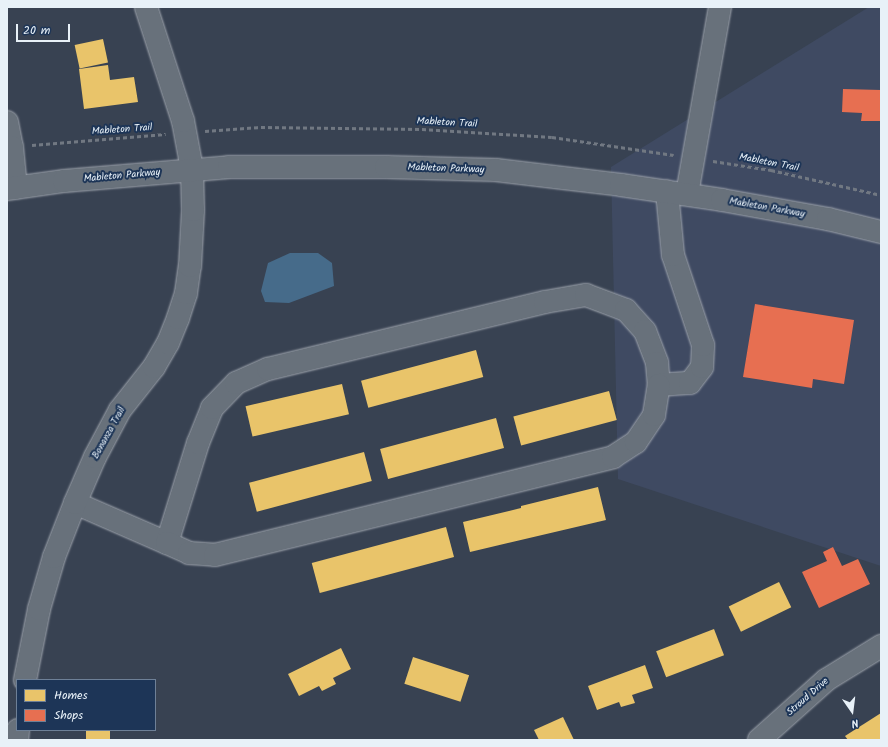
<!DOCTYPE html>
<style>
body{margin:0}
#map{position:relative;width:888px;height:747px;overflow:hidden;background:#384252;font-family:Kalam,sans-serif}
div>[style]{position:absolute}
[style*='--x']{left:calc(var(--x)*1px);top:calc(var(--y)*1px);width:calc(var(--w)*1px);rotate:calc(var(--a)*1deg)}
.built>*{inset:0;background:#3f4a62}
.water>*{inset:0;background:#466b8a}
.homes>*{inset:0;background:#e9c46a;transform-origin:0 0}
.shops>*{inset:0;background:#e76f51}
.path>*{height:2.5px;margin-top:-1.25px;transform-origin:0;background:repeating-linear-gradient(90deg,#717882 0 4px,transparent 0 7px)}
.roads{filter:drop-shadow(0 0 1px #9ca2ab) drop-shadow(0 0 1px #9ca2ab)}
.minor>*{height:22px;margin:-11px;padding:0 11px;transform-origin:11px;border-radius:11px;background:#68717b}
.major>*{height:22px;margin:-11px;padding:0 11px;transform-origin:11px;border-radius:11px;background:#68717b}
span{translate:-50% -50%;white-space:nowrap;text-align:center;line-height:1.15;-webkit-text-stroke:4px #1d3557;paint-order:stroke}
.street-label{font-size:10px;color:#e8f1f8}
.frame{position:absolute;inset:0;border:8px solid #e8f1f8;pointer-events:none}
.legend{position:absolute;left:16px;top:679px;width:140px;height:52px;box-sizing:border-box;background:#1d3557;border:1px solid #6e8097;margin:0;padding:5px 7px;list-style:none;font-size:12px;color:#e8f1f8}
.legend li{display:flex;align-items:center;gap:8px;height:20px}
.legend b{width:20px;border:1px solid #6e8097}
.north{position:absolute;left:832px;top:691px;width:40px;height:40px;-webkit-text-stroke:3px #1d3557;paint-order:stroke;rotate:166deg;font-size:11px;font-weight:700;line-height:16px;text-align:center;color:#e8f1f8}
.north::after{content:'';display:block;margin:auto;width:14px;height:18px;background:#e8f1f8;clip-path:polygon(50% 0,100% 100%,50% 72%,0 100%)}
.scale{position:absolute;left:16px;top:24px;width:54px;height:18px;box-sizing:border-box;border:2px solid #e8f1f8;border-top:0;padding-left:5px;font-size:12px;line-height:14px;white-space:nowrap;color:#e8f1f8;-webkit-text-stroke:3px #1d3557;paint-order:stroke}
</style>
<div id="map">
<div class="built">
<div style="clip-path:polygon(869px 7px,881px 7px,881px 566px,618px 479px,611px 167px)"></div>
</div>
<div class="water">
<div style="clip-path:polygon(290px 253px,318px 253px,332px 263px,334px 286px,289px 303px,265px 302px,261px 291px,268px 263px)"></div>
</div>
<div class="homes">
<div style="left:103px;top:39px;width:24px;height:29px;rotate:78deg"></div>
<div style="clip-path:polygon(108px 65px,110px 80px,134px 77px,138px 102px,84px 109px,79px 69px)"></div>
<div style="left:476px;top:350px;width:28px;height:119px;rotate:75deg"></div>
<div style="left:342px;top:384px;width:31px;height:99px;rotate:77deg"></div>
<div style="left:609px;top:391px;width:30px;height:99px;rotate:75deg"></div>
<div style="left:496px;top:418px;width:31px;height:120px;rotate:75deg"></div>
<div style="left:364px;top:452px;width:30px;height:119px;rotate:75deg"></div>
<div style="clip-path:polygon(598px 487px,606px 520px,470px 552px,463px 522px,521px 508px,521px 506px)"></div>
<div style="left:446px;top:527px;width:31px;height:139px;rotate:75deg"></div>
<div style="left:779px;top:582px;width:28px;height:56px;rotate:64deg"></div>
<div style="left:714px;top:629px;width:28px;height:62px;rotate:69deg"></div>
<div style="clip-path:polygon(341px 648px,351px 669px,333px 678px,336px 684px,322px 691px,319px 686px,299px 696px,288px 674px)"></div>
<div style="left:413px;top:657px;width:59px;height:28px;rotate:18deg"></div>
<div style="clip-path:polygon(645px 665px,653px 688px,632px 695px,635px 703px,621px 707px,619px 702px,597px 710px,588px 686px)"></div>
<div style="clip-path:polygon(881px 713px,881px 740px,848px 740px,845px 736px)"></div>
<div style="clip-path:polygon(563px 717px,574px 740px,539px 740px,534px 730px)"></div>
<div style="left:86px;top:730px;width:24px;height:10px"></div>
</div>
<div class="shops">
<div style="clip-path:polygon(843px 89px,881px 90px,881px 121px,861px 121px,862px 113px,842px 112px)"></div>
<div style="clip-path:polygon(755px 304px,854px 320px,844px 384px,813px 379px,812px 388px,743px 377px)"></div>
<div style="clip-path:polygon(833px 547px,842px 566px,858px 559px,870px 584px,819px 608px,802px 572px,827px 561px,823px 552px)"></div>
</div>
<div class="path">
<div style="--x:205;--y:131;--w:56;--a:-4.1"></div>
<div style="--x:261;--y:127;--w:161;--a:0.7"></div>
<div style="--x:422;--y:129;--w:130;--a:3.5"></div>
<div style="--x:552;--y:137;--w:123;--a:8.4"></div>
<div style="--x:32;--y:145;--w:134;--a:-4.7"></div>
<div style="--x:713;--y:161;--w:59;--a:8.8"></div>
<div style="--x:771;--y:170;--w:113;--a:12.8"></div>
</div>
<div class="roads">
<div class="minor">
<div style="--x:7;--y:122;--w:25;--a:79"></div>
<div style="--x:12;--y:147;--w:41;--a:84.4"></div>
<div style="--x:687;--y:194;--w:190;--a:-80"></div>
<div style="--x:75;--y:503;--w:100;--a:23.5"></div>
<div style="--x:167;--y:543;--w:105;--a:-72.8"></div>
<div style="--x:198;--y:443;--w:38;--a:-68"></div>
<div style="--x:212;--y:408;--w:35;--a:-46"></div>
<div style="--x:236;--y:383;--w:35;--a:-24"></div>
<div style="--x:268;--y:369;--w:285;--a:-13.6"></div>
<div style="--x:545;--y:302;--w:42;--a:-9.7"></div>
<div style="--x:586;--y:295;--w:43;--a:20.6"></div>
<div style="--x:626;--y:310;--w:28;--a:48"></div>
<div style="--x:645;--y:331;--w:34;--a:69"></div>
<div style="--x:657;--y:363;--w:22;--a:85"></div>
<div style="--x:659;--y:385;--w:31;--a:-4"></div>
<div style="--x:690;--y:383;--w:20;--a:-53"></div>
<div style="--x:702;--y:367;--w:22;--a:-87"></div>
<div style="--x:703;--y:345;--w:95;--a:-108.4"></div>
<div style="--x:673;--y:255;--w:64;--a:-95.4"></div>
<div style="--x:167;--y:543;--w:24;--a:24"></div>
<div style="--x:189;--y:553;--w:26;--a:4"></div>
<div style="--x:215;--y:555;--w:410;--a:-13.8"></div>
<div style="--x:613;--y:457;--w:27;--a:-33"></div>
<div style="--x:636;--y:442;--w:32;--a:-56"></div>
<div style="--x:654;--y:415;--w:30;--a:-81"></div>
<div style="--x:25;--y:680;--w:72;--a:-78.8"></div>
<div style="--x:39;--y:609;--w:54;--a:-73.9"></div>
<div style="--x:54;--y:557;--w:58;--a:-68.7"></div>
<div style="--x:75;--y:503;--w:50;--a:-66.5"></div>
<div style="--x:95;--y:457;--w:53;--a:-62"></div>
<div style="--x:120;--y:410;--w:55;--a:-51.7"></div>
<div style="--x:154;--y:367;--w:28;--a:-60"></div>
<div style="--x:168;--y:343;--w:27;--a:-68"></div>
<div style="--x:178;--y:318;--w:26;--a:-72"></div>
<div style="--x:186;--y:293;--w:27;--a:-82"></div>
<div style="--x:190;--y:266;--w:56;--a:-86.9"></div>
<div style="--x:193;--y:210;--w:41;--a:-91.4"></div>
<div style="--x:192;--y:169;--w:49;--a:-100.6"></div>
<div style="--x:183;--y:121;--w:120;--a:-108"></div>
<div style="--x:17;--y:740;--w:10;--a:-84"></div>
<div style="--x:759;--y:740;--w:90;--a:-41.8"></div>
<div style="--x:826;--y:680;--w:65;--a:-31.7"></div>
</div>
<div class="major">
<div style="--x:7;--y:189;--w:58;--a:-8"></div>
<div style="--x:64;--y:181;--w:166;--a:-4.8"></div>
<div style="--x:229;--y:167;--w:157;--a:0"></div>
<div style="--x:386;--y:167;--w:110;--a:1.6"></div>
<div style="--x:496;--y:170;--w:126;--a:6.8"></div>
<div style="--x:621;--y:185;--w:102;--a:8.4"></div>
<div style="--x:722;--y:200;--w:108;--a:10.2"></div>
<div style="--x:828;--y:219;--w:55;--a:13.8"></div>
</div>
</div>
<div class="street-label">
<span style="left:447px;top:123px;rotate:3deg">Mableton Trail</span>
<span style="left:122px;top:130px;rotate:-4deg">Mableton Trail</span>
<span style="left:769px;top:163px;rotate:11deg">Mableton Trail</span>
<span style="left:446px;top:169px;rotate:2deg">Mableton Parkway</span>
<span style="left:122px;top:176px;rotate:-5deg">Mableton Parkway</span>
<span style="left:767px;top:208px;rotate:10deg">Mableton Parkway</span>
<span style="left:109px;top:433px;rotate:-61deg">Bonanza Trail</span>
<span style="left:808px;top:697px;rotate:-41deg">Stroud Drive</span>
</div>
<div class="frame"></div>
<ul class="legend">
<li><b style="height:11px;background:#e9c46a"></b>Homes</li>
<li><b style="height:11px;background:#e76f51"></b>Shops</li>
</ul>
<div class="north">N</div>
<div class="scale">20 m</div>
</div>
